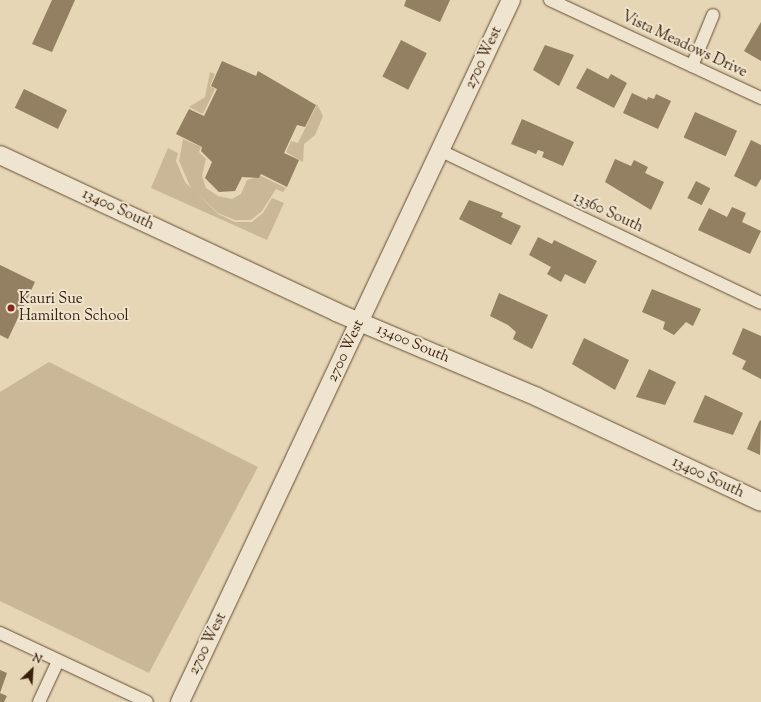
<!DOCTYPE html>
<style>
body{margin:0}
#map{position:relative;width:761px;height:702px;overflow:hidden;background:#e6d6b5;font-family:"Sorts Mill Goudy",serif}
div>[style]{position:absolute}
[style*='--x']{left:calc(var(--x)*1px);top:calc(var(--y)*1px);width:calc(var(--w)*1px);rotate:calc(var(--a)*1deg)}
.green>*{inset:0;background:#c9b798}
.building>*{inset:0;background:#937f62;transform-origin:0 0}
.roads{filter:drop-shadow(0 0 1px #644e34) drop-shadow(0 0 1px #644e34)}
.street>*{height:12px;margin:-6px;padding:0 6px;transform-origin:6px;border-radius:6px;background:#efe4cf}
.secondary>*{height:18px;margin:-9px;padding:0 9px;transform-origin:9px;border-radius:9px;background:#efe4cf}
.dots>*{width:11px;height:11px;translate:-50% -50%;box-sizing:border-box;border:2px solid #efe4cf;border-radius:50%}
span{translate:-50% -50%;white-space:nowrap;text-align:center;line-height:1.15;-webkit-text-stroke:4px #efe4cf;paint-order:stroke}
.street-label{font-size:15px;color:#392009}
.poi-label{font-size:15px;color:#392009}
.left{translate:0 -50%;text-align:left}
.north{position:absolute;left:12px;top:650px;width:40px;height:40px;-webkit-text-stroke:3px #efe4cf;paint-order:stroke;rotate:25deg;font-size:11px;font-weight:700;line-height:16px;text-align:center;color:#392009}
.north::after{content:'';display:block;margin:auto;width:14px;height:18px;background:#392009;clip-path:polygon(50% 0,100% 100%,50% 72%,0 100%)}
</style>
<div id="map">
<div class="green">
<div style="clip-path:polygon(210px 72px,215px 74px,210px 86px,215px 89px,203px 114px,189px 107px,205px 97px)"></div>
<div style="clip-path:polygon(317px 104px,323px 116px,315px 135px,304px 144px,303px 162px,286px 152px,291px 141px,298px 143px)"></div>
<div style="clip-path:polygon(183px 139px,201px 147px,199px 152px,206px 159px,202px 176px,206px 188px,218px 196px,232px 199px,241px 194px,247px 180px,261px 176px,286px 188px,283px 192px,276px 189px,262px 211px,251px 220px,235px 220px,218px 213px,195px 191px,218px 214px,235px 222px,252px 222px,263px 213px,272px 198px,284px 203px,267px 240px,151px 188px,168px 148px,178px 153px,176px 161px,185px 182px,191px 188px,179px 161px)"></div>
<div style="clip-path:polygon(49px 362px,258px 467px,149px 673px,0 601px,0 392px)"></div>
</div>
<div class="building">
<div style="clip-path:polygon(52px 0,75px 0,52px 52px,32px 44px)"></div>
<div style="clip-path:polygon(406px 0,450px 0,440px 22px,404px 6px)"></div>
<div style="clip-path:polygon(761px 22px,761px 61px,744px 51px)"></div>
<div style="left:401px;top:40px;width:29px;height:41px;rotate:27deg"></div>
<div style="clip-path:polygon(545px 45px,574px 55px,559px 86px,533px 70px)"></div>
<div style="clip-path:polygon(222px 61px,256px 76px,258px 71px,316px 105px,305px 127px,297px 125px,284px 153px,299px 160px,287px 187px,261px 174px,259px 178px,242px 177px,235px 191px,219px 192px,205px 178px,212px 162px,201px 151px,202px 147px,176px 134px,189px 109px,204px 116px,217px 89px,211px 86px)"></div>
<div style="clip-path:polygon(587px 68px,608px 79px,611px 74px,627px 83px,614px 108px,576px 88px)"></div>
<div style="left:24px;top:89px;width:48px;height:21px;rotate:26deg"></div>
<div style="clip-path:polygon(632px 93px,647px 100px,648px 97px,654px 99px,656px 94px,671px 101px,658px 129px,623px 113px)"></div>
<div style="left:695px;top:112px;width:46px;height:28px;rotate:24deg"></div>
<div style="clip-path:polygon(522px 119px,574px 142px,563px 166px,542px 157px,544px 152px,538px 150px,536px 154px,511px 144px)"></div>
<div style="clip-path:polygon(751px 140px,761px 145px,761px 179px,756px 187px,734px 176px)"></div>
<div style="clip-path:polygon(615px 159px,631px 166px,634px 160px,648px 167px,645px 173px,664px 182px,651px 210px,605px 182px)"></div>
<div style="left:696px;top:181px;width:16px;height:19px;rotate:27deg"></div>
<div style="clip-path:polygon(469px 200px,503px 213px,501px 217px,521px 226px,511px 245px,459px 219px)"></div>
<div style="clip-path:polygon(732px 207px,746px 213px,742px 222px,761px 231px,750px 254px,698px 230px,709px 208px,727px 217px)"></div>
<div style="clip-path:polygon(538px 237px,552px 244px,554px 240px,597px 261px,585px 284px,565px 274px,561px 282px,547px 274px,551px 267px,529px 255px)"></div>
<div style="clip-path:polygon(0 265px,35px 282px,8px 339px,0 335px)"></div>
<div style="clip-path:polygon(652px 289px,701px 309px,693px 326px,686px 322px,674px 335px,663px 329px,665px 322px,642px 312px)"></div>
<div style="clip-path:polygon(499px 293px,548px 315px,532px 349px,513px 339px,516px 332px,508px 325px,490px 316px)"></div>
<div style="clip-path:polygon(743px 328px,761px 336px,761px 379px,742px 369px,746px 361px,732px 354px)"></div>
<div style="clip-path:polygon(584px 338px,629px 360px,615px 390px,572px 364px)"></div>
<div style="clip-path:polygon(649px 369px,676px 382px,665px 405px,636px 397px)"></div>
<div style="clip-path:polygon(705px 395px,743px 413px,733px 435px,693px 422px)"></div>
<div style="clip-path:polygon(760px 420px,761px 421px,760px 455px,747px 449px)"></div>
<div style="clip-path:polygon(0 670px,7px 673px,0 693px,7px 696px,4px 702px,0 702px)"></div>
</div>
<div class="roads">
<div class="street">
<div style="--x:550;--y:0;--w:233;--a:24.9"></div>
<div style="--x:692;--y:66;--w:55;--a:-67.6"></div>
<div style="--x:441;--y:151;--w:354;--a:25.4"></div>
<div style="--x:0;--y:633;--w:162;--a:25.1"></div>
<div style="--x:39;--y:702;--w:45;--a:-65.1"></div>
</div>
<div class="secondary">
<div style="--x:0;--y:155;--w:371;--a:25"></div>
<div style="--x:336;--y:312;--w:218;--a:22.9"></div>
<div style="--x:537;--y:397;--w:247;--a:25.1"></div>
<div style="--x:180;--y:702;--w:776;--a:-64.76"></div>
</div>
</div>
<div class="dots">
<div style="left:11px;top:308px;background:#8f2418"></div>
</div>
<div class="street-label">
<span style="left:684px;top:45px;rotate:25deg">Vista Meadows Drive</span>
<span style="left:484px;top:58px;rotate:-65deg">2700 West</span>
<span style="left:118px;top:210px;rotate:25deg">13400 South</span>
<span style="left:608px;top:213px;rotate:25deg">13360 South</span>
<span style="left:413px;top:344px;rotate:23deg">13400 South</span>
<span style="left:346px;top:351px;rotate:-65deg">2700 West</span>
<span style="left:708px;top:478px;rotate:25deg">13400 South</span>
<span style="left:208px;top:644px;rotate:-64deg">2700 West</span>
</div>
<div class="poi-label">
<span class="left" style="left:19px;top:308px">Kauri Sue<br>Hamilton School</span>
</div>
<div class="north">N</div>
</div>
